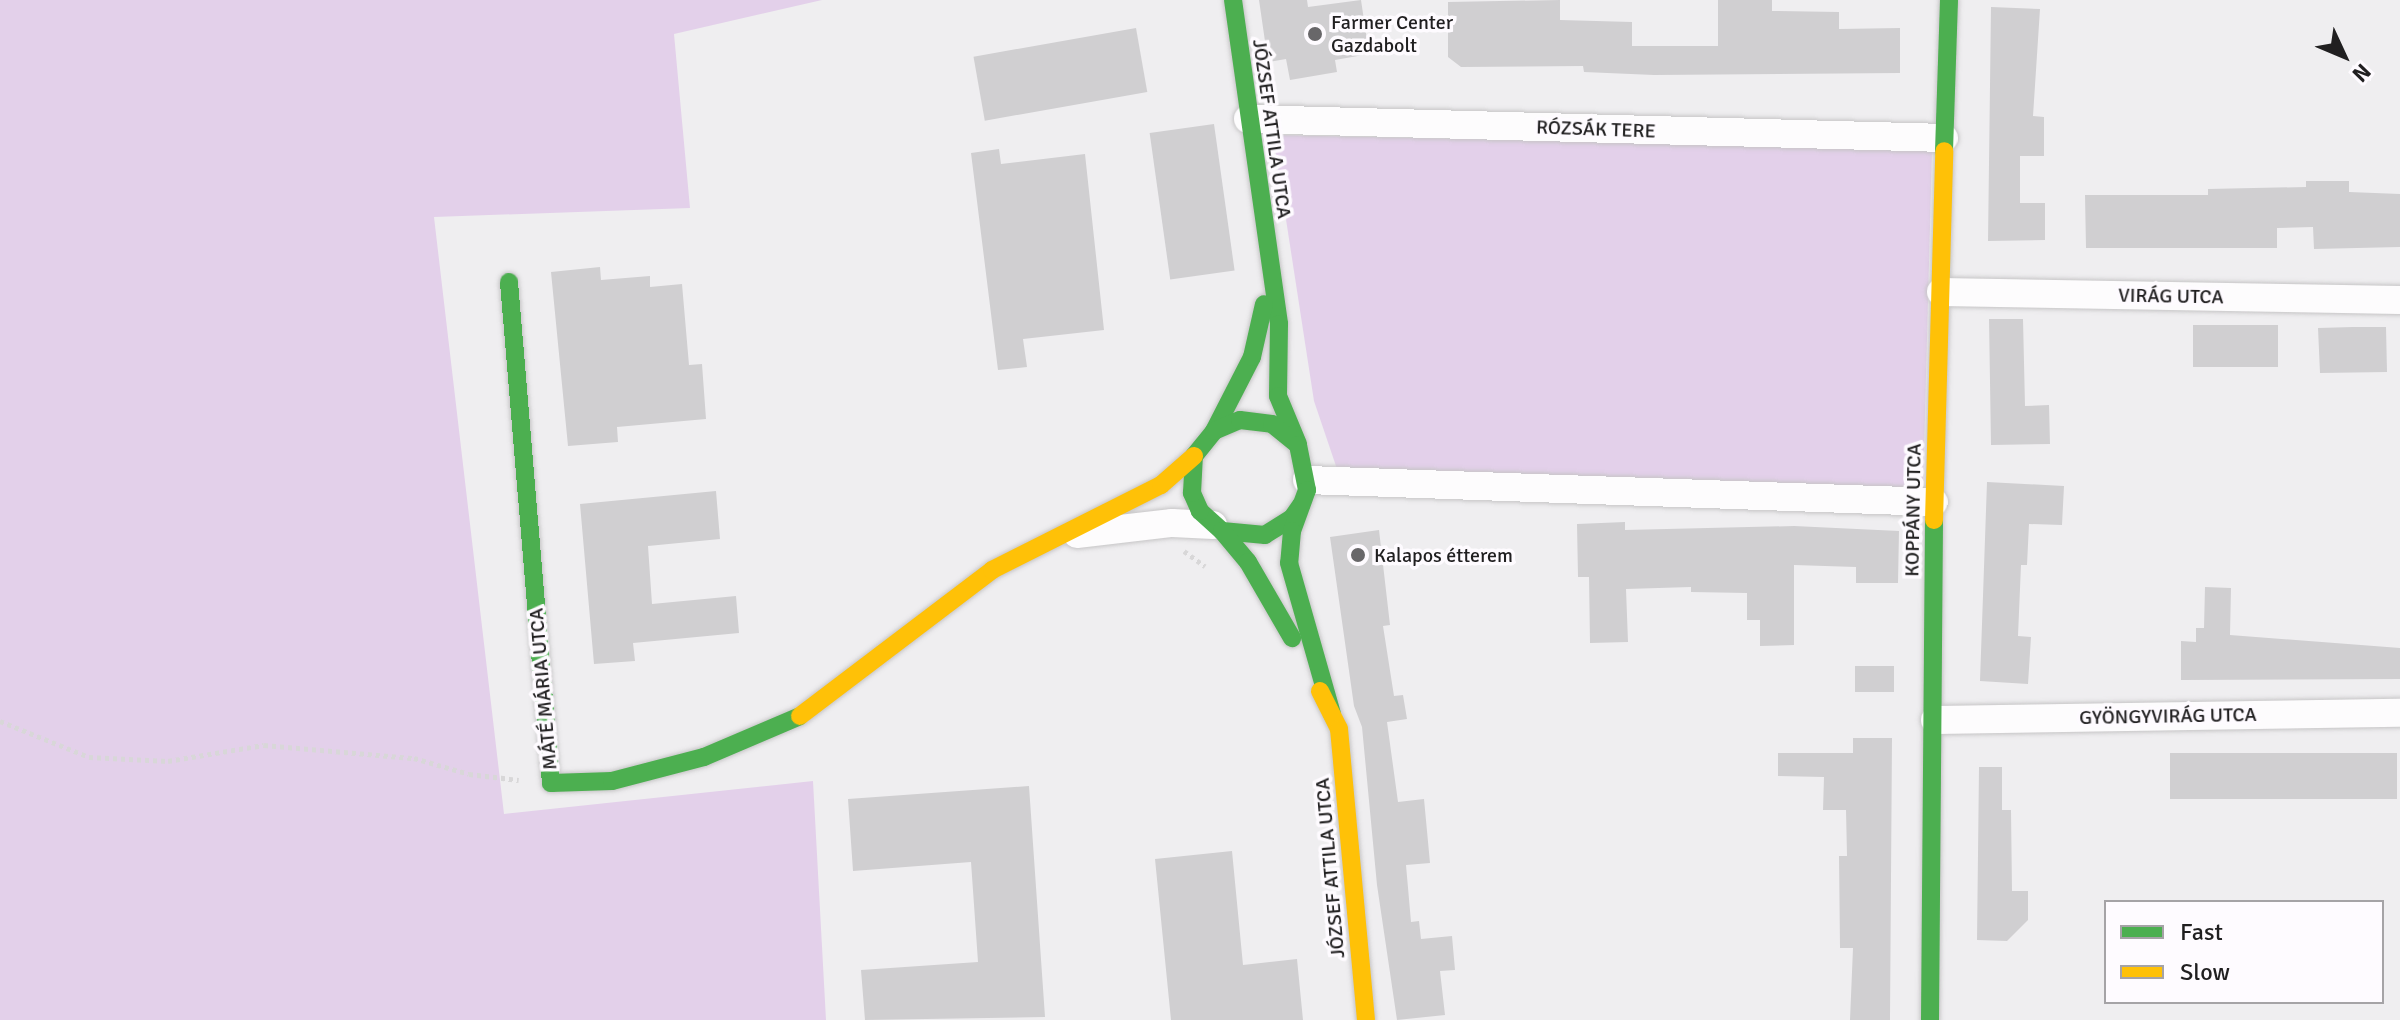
<!DOCTYPE html>
<meta charset="utf-8">
<style>
body{margin:0}
#map{position:relative;width:2400px;height:1020px;overflow:hidden;background:#efeef0;font-family:Signika,sans-serif}
div>[style]{position:absolute}
[style*='--x']{left:calc(var(--x)*1px);top:calc(var(--y)*1px);width:calc(var(--w)*1px);rotate:calc(var(--a)*1deg)}
.green>*{inset:0;background:#e3d0ea}
.building>*{inset:0;background:#d0cfd1;transform-origin:0 0}
.path>*{height:5px;margin-top:-2.5px;transform-origin:0;background:repeating-linear-gradient(90deg,#d8d7d8 0 4px,transparent 0 8px)}
.roads{filter:drop-shadow(0 0 2px #c6c5c6) drop-shadow(0 0 2px #c6c5c6)}
.street>*{height:28px;margin:-14px;padding:0 14px;transform-origin:14px;border-radius:14px;background:#fdfcfd}
.fast>*{height:18px;margin:-9px;padding:0 9px;transform-origin:9px;border-radius:9px;background:#4caf50}
.slow>*{height:18px;margin:-9px;padding:0 9px;transform-origin:9px;border-radius:9px;background:#ffc107}
.dots>*{width:22px;height:22px;translate:-50% -50%;box-sizing:border-box;border:4px solid #fefbff;border-radius:50%}
span{translate:-50% -50%;white-space:nowrap;text-align:center;line-height:1.15;-webkit-text-stroke:7px #fefbff;paint-order:stroke}
.poi-label{font-size:20px;color:#201f20}
.left{translate:0 -50%;text-align:left}
.street-label{font-size:20px;color:#201f20}
.legend{position:absolute;left:2104px;top:900px;width:280px;height:104px;box-sizing:border-box;background:#fefbff;border:2px solid #a5a3a6;margin:0;padding:10px 14px;list-style:none;font-size:24px;color:#201f20}
.legend li{display:flex;align-items:center;gap:16px;height:40px}
.legend b{width:40px;border:2px solid #a5a3a6}
.north{position:absolute;left:2304px;top:16px;width:80px;height:80px;-webkit-text-stroke:6px #fefbff;paint-order:stroke;rotate:134deg;font-size:22px;font-weight:700;line-height:32px;text-align:center;color:#201f20}
.north::after{content:'';display:block;margin:auto;width:28px;height:36px;background:#201f20;clip-path:polygon(50% 0,100% 100%,50% 72%,0 100%)}
</style>
<div id="map">
<div class="green">
<div style="clip-path:polygon(0 0,822px 0,674px 34px,690px 208px,434px 217px,504px 814px,813px 781px,826px 1020px,0 1020px)"></div>
<div style="clip-path:polygon(1273px 135px,1932px 149px,1923px 491px,1337px 469px,1314px 401px)"></div>
</div>
<div class="building">
<div style="clip-path:polygon(1259px 0,1307px 0,1308px 7px,1361px 0,1369px 54px,1335px 60px,1337px 72px,1290px 80px,1286px 59px,1268px 62px)"></div>
<div style="clip-path:polygon(1560px 0,1560px 20px,1632px 22px,1632px 46px,1718px 46px,1718px 0,1772px 0,1772px 11px,1839px 12px,1839px 29px,1900px 28px,1900px 73px,1654px 75px,1584px 72px,1583px 66px,1461px 67px,1448px 57px,1448px 2px)"></div>
<div style="clip-path:polygon(1991px 7px,2040px 9px,2033px 116px,2044px 117px,2044px 156px,2020px 156px,2020px 203px,2045px 203px,2045px 240px,1988px 241px)"></div>
<div style="left:1136px;top:28px;width:65px;height:165px;rotate:80deg"></div>
<div style="left:1214px;top:124px;width:148px;height:65px;rotate:82deg"></div>
<div style="clip-path:polygon(999px 149px,1001px 164px,1085px 154px,1104px 330px,1023px 339px,1027px 367px,998px 370px,971px 153px)"></div>
<div style="clip-path:polygon(2306px 181px,2349px 181px,2349px 192px,2400px 194px,2400px 247px,2314px 249px,2313px 227px,2277px 228px,2277px 248px,2086px 248px,2085px 195px,2208px 195px,2208px 189px,2306px 187px)"></div>
<div style="clip-path:polygon(600px 267px,601px 280px,650px 276px,650px 287px,682px 284px,689px 365px,702px 364px,706px 419px,617px 427px,618px 442px,568px 446px,551px 272px)"></div>
<div style="clip-path:polygon(1989px 319px,2023px 319px,2025px 406px,2049px 405px,2050px 444px,1991px 445px)"></div>
<div style="left:2278px;top:325px;width:42px;height:85px;rotate:90deg"></div>
<div style="clip-path:polygon(2353px 327px,2386px 327px,2387px 372px,2320px 373px,2318px 328px)"></div>
<div style="clip-path:polygon(1987px 482px,2064px 486px,2062px 525px,2029px 524px,2027px 565px,2021px 565px,2018px 636px,2031px 637px,2028px 684px,1980px 681px)"></div>
<div style="clip-path:polygon(716px 491px,720px 539px,648px 546px,652px 604px,736px 596px,739px 633px,633px 643px,635px 661px,594px 664px,580px 504px)"></div>
<div style="clip-path:polygon(1625px 522px,1625px 530px,1794px 526px,1899px 531px,1898px 583px,1856px 583px,1856px 567px,1794px 565px,1794px 645px,1760px 646px,1760px 620px,1747px 620px,1747px 593px,1691px 592px,1691px 587px,1626px 589px,1628px 642px,1590px 643px,1589px 577px,1578px 577px,1577px 524px)"></div>
<div style="clip-path:polygon(1379px 530px,1390px 625px,1383px 626px,1394px 696px,1403px 695px,1407px 719px,1387px 722px,1398px 802px,1424px 799px,1430px 863px,1406px 865px,1411px 922px,1419px 921px,1421px 939px,1452px 936px,1455px 970px,1440px 971px,1445px 1015px,1397px 1020px,1377px 885px,1362px 727px,1354px 706px,1330px 537px)"></div>
<div style="clip-path:polygon(2205px 587px,2231px 588px,2230px 635px,2400px 648px,2400px 679px,2181px 680px,2181px 641px,2196px 642px,2196px 628px,2204px 628px)"></div>
<div style="left:1855px;top:666px;width:39px;height:26px"></div>
<div style="clip-path:polygon(1853px 738px,1892px 738px,1890px 1020px,1850px 1020px,1853px 948px,1840px 948px,1839px 856px,1847px 856px,1846px 810px,1823px 810px,1824px 777px,1778px 776px,1778px 753px,1853px 753px)"></div>
<div style="left:2397px;top:753px;width:46px;height:227px;rotate:90deg"></div>
<div style="clip-path:polygon(1979px 767px,2002px 767px,2002px 810px,2011px 810px,2012px 891px,2028px 891px,2028px 920px,2007px 941px,1977px 940px)"></div>
<div style="clip-path:polygon(1029px 786px,1045px 1017px,865px 1020px,861px 970px,978px 962px,971px 862px,853px 871px,848px 799px)"></div>
<div style="clip-path:polygon(1232px 851px,1243px 965px,1297px 959px,1303px 1020px,1171px 1020px,1155px 859px)"></div>
</div>
<div class="path">
<div style="--x:1184;--y:551;--w:26;--a:36"></div>
<div style="--x:0;--y:721;--w:96;--a:22"></div>
<div style="--x:89;--y:757;--w:79;--a:2.9"></div>
<div style="--x:168;--y:761;--w:97;--a:-9.5"></div>
<div style="--x:264;--y:745;--w:151;--a:5"></div>
<div style="--x:414;--y:758;--w:57;--a:16.2"></div>
<div style="--x:469;--y:774;--w:50;--a:6.8"></div>
</div>
<div class="roads">
<div class="street">
<div style="--x:1248;--y:119;--w:696;--a:1.56"></div>
<div style="--x:1941;--y:292;--w:459;--a:1"></div>
<div style="--x:1307;--y:480;--w:627;--a:2.01"></div>
<div style="--x:1077;--y:534;--w:96;--a:-6.6"></div>
<div style="--x:1172;--y:523;--w:41;--a:2.8"></div>
<div style="--x:1935;--y:720;--w:465;--a:-0.9"></div>
</div>
<div class="fast">
<div style="--x:1233;--y:0;--w:327;--a:81.9"></div>
<div style="--x:1279;--y:324;--w:72;--a:90.8"></div>
<div style="--x:1278;--y:396;--w:52;--a:67.4"></div>
<div style="--x:1944;--y:151;--w:151;--a:-88.1"></div>
<div style="--x:509;--y:282;--w:503;--a:85.21"></div>
<div style="--x:551;--y:783;--w:61;--a:-1.9"></div>
<div style="--x:612;--y:781;--w:95;--a:-14.6"></div>
<div style="--x:704;--y:757;--w:104;--a:-23.1"></div>
<div style="--x:1214;--y:431;--w:83;--a:-62.8"></div>
<div style="--x:1252;--y:357;--w:54;--a:-77.2"></div>
<div style="--x:1301;--y:505;--w:16;--a:125"></div>
<div style="--x:1292;--y:518;--w:32;--a:148"></div>
<div style="--x:1265;--y:535;--w:43;--a:-174.7"></div>
<div style="--x:1222;--y:531;--w:30;--a:-138"></div>
<div style="--x:1200;--y:511;--w:20;--a:-114"></div>
<div style="--x:1192;--y:493;--w:37;--a:-87"></div>
<div style="--x:1194;--y:456;--w:32;--a:-51"></div>
<div style="--x:1214;--y:431;--w:28;--a:-23"></div>
<div style="--x:1240;--y:420;--w:32;--a:7"></div>
<div style="--x:1272;--y:424;--w:33;--a:39"></div>
<div style="--x:1298;--y:445;--w:46;--a:78.7"></div>
<div style="--x:1307;--y:490;--w:44;--a:110.1"></div>
<div style="--x:1292;--y:531;--w:32;--a:95"></div>
<div style="--x:1289;--y:563;--w:157;--a:74.1"></div>
<div style="--x:1222;--y:531;--w:40;--a:50"></div>
<div style="--x:1248;--y:562;--w:88;--a:59.9"></div>
<div style="--x:1930;--y:1020;--w:500;--a:-89.54"></div>
</div>
<div class="slow">
<div style="--x:1934;--y:520;--w:369;--a:-88.4"></div>
<div style="--x:1320;--y:691;--w:42;--a:63.4"></div>
<div style="--x:1339;--y:729;--w:292;--a:84.7"></div>
<div style="--x:800;--y:716;--w:241;--a:-37.2"></div>
<div style="--x:992;--y:570;--w:189;--a:-26.7"></div>
<div style="--x:1161;--y:485;--w:44;--a:-41.3"></div>
</div>
</div>
<div class="dots">
<div style="left:1315px;top:34px;background:#686769"></div>
<div style="left:1358px;top:555px;background:#686769"></div>
</div>
<div class="poi-label">
<span class="left" style="left:1331px;top:34px">Farmer Center<br>Gazdabolt</span>
<span class="left" style="left:1374px;top:555px">Kalapos étterem</span>
</div>
<div class="street-label">
<span style="left:1272px;top:129px;rotate:82deg">JÓZSEF ATTILA UTCA</span>
<span style="left:1596px;top:129px;rotate:2deg">RÓZSÁK TERE</span>
<span style="left:2171px;top:296px;rotate:1deg">VIRÁG UTCA</span>
<span style="left:1913px;top:510px;rotate:-89deg">KOPPÁNY UTCA</span>
<span style="left:543px;top:689px;rotate:-95deg">MÁTÉ MÁRIA UTCA</span>
<span style="left:2168px;top:716px;rotate:-1deg">GYÖNGYVIRÁG UTCA</span>
<span style="left:1330px;top:868px;rotate:-95deg">JÓZSEF ATTILA UTCA</span>
</div>
<ul class="legend">
<li><b style="height:10px;background:#4caf50"></b>Fast</li>
<li><b style="height:10px;background:#ffc107"></b>Slow</li>
</ul>
<div class="north">N</div>
</div>
